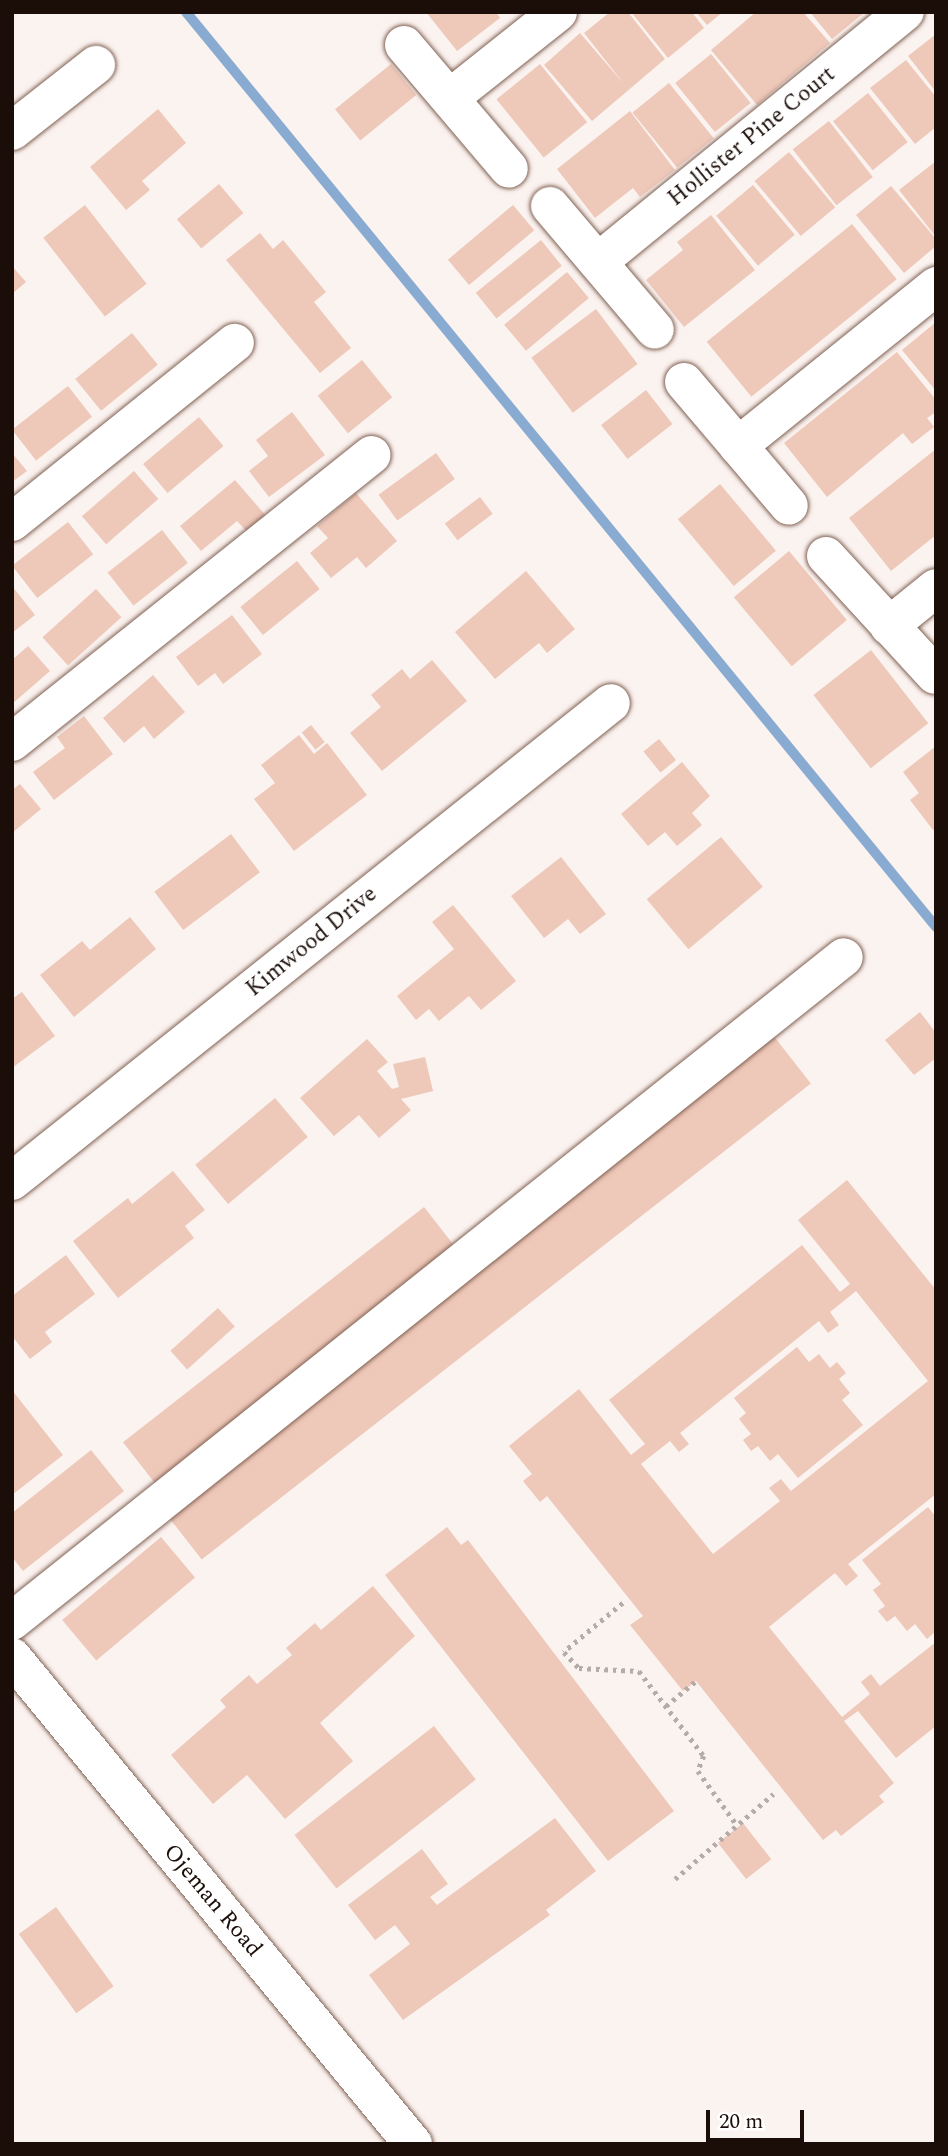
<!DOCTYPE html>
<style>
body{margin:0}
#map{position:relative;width:948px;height:2156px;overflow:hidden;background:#fbf3f0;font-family:Spectral,serif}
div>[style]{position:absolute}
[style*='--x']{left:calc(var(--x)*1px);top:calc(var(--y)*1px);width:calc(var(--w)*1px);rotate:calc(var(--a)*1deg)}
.stream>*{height:10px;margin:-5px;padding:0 5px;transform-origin:5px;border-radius:5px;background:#8aabd1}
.building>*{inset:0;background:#eec8b9;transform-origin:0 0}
.path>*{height:4.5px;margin-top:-2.25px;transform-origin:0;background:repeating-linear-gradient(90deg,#b5aba8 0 3.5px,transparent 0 8.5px)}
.roads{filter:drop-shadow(0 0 2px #816153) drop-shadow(0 0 2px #816153)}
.minor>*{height:38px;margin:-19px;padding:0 19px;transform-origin:19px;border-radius:19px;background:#fff}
span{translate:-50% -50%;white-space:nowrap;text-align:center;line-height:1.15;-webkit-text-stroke:7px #fff;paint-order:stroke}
.street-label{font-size:23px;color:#1b0e09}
.frame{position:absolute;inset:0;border:14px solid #1b0e09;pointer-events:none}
.scale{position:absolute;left:706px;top:2110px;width:98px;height:32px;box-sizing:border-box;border:4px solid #1b0e09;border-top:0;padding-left:9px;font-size:21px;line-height:24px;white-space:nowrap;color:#1b0e09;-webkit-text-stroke:5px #fff;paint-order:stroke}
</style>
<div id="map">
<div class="stream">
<div style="--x:186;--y:12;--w:1183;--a:50.66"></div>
</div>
<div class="building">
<div style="clip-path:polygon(426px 12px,496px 12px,500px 18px,457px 51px)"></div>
<div style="clip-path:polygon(610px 12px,628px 12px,665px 59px,592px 121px,544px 65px,580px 33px,624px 84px,584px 33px)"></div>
<div style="clip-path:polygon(631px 12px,692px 12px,704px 28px,668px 58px)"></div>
<div style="clip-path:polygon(696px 12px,723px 12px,707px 25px)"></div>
<div style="clip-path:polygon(756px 12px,803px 12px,830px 43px,757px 105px,711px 50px)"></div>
<div style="clip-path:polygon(810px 12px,865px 12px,832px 39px)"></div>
<div style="clip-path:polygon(936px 34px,936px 92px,908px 56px)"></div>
<div style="left:711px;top:54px;width:63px;height:46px;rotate:51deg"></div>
<div style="clip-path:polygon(906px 60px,936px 97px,936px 127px,915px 144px,870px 88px)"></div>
<div style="left:391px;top:64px;width:40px;height:72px;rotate:51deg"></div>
<div style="left:540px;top:64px;width:75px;height:56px;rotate:51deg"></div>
<div style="left:669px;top:83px;width:71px;height:47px;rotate:51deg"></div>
<div style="left:868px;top:93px;width:63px;height:45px;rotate:51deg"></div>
<div style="clip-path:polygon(158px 109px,186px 143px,142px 181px,150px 190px,126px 210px,90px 167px)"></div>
<div style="clip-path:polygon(630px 111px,675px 170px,640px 197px,633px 188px,595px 218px,557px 169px)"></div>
<div style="left:829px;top:121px;width:71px;height:46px;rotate:52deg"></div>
<div style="left:789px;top:152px;width:72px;height:45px;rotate:50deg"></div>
<div style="clip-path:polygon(936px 161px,936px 237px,899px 190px)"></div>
<div style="left:219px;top:184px;width:38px;height:55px;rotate:50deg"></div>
<div style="left:753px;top:185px;width:65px;height:48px;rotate:50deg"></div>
<div style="clip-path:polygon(891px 186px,936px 239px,936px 246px,904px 273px,856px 215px)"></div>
<div style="left:85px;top:205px;width:100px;height:53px;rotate:52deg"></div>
<div style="left:513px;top:205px;width:33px;height:85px;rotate:50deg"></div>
<div style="clip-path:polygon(711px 215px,755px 270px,684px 327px,646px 280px,683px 250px,677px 242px)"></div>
<div style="left:852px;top:224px;width:71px;height:187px;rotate:51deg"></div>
<div style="clip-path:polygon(260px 233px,273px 249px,283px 240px,326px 292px,314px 302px,351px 348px,320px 373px,226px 260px)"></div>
<div style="left:541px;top:240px;width:33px;height:84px;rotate:51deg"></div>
<div style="clip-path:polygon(12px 266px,26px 282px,12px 294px)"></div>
<div style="left:567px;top:272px;width:34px;height:82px;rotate:50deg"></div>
<div style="left:596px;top:309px;width:69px;height:81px;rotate:53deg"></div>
<div style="clip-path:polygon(936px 322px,936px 391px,902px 350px)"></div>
<div style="left:132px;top:333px;width:41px;height:73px;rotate:51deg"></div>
<div style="clip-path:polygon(897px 352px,936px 400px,936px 412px,927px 418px,934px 427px,912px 444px,903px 433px,827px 497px,784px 443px)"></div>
<div style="left:362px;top:360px;width:48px;height:57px;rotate:51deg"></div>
<div style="left:68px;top:386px;width:39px;height:71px;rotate:52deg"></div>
<div style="left:646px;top:390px;width:43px;height:57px;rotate:52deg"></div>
<div style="clip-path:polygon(292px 412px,325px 455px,269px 497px,249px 471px,268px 456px,256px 440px)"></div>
<div style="left:199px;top:417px;width:38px;height:73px;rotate:50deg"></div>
<div style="clip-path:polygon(936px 449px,936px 535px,891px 571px,849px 518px)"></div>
<div style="clip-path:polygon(12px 453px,27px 471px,12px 482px)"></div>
<div style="left:436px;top:453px;width:32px;height:71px;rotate:54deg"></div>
<div style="left:134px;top:471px;width:37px;height:69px;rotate:49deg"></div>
<div style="clip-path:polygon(235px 480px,267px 517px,248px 533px,237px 521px,201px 551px,180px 526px)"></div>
<div style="left:720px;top:484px;width:87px;height:55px;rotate:50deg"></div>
<div style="clip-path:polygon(356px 493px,397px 541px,366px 568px,357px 557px,331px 578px,310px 553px,328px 538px,317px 526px)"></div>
<div style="left:480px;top:497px;width:21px;height:44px;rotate:53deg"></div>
<div style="left:68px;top:522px;width:41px;height:71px;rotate:52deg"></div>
<div style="left:162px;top:530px;width:42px;height:69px;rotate:52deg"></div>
<div style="left:789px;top:551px;width:90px;height:72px;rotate:50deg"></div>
<div style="left:297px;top:561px;width:36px;height:73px;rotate:51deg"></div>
<div style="clip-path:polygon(526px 571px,575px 629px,547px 653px,539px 643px,495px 679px,455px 632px)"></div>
<div style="clip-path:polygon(12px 586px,35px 615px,12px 633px)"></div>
<div style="left:96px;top:589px;width:38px;height:72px;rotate:48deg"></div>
<div style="clip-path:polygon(232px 615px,262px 654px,223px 684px,215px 673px,198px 686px,176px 657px)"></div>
<div style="clip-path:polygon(28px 646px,50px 671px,12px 704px,12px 660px)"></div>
<div style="left:871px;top:650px;width:93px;height:73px;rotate:52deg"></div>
<div style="clip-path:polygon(432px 660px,467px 701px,382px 771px,350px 733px,381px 707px,371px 695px,402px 669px,410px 679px)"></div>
<div style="clip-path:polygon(153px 675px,185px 712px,154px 739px,144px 726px,124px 743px,103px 718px)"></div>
<div style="clip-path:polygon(84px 716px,113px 754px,54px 800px,33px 772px,65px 748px,57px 737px)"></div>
<div style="left:311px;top:725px;width:22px;height:12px;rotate:51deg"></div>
<div style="clip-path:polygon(299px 735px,314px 754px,327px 743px,367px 795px,294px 851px,254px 799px,275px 783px,261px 765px)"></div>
<div style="left:659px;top:739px;width:27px;height:20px;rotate:51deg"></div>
<div style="clip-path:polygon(936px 746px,936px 828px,933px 830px,910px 800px,919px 793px,903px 772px)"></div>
<div style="clip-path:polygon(682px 762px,710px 796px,692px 813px,702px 825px,677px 846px,665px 832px,648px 846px,621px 814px)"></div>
<div style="clip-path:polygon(20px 784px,41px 809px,12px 833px,12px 790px)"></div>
<div style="left:231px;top:834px;width:48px;height:96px;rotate:53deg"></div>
<div style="left:721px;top:837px;width:65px;height:97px;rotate:50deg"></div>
<div style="clip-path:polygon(561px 857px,606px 914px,580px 934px,568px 919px,544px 938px,511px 896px)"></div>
<div style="clip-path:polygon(453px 905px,516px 981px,481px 1010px,469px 996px,439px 1021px,429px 1009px,416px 1020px,397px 996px,454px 949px,432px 922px)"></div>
<div style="clip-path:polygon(130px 917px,156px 949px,74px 1017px,40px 975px,82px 941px,90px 950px)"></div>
<div style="clip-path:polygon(22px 992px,55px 1036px,12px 1068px,12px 999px)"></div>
<div style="clip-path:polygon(920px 1012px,936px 1033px,936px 1058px,914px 1075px,885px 1040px)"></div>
<div style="left:769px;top:1030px;width:68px;height:773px;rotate:52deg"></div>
<div style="clip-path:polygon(367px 1039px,388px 1062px,377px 1071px,392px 1089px,399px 1087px,393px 1064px,425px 1057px,433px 1091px,401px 1099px,411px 1110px,379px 1138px,359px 1115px,334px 1136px,300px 1098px)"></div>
<div style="left:275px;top:1098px;width:51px;height:104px;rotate:50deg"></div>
<div style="clip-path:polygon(173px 1171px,205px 1210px,185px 1226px,194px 1238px,118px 1298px,73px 1241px,128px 1198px,132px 1204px)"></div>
<div style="clip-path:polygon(evenodd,847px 1180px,936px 1290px,936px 1494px,848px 1564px,858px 1576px,846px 1586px,835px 1573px,769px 1627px,842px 1717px,870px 1694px,861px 1682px,871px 1674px,880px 1686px,936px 1642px,936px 1726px,896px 1758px,858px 1711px,844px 1721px,894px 1783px,879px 1796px,884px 1802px,841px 1836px,836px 1830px,823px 1840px,696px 1681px,683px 1691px,630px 1625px,643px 1616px,547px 1496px,540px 1502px,523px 1481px,532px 1474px,509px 1446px,579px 1389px,631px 1455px,645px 1444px,609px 1400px,802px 1245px,840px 1292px,850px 1284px,798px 1220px,847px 1180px,856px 1291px,928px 1381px,791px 1491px,781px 1479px,769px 1488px,780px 1501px,713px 1554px,641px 1464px,670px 1441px,679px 1452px,689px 1444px,680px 1433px,819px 1321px,828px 1333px,839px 1325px,830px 1312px,856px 1291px)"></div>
<div style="left:424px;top:1207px;width:53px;height:382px;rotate:52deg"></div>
<div style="clip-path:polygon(66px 1255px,95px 1294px,45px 1332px,52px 1342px,30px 1359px,12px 1336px,12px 1296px)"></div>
<div style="left:218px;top:1308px;width:25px;height:64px;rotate:48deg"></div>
<div style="clip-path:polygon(797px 1347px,809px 1362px,819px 1354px,830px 1368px,837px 1362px,846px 1373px,839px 1379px,850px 1393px,842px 1400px,863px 1425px,798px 1478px,778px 1454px,770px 1461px,758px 1446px,751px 1451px,743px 1440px,751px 1434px,739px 1419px,746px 1413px,734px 1398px)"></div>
<div style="clip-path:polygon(12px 1390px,63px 1455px,12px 1495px)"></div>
<div style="clip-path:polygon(91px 1450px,124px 1491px,23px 1571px,12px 1557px,12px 1513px)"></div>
<div style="clip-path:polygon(928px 1507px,936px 1517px,936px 1631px,927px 1639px,915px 1624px,907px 1631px,895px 1616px,887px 1622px,878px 1611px,885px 1606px,873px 1590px,881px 1584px,862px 1560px)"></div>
<div style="clip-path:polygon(447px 1527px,461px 1545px,468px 1540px,674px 1811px,608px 1861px,385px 1575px)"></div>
<div style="left:161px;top:1537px;width:53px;height:129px;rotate:50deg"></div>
<div style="clip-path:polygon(373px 1586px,415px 1636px,320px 1723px,353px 1761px,285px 1819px,247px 1775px,213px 1804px,171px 1755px,226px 1707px,220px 1700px,249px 1675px,257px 1684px,292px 1655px,286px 1648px,315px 1623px,321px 1630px)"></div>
<div style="left:434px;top:1726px;width:68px;height:177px;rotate:52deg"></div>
<div style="clip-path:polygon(555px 1818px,596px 1871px,546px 1910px,550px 1915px,403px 2020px,369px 1975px,410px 1944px,395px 1925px,375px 1940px,348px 1905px,422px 1849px,448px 1884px,430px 1897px,437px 1905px)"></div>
<div style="left:743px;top:1823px;width:46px;height:32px;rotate:52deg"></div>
<div style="left:56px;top:1907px;width:98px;height:46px;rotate:54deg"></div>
</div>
<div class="path">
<div style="--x:623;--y:1603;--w:77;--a:140.3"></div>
<div style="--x:564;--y:1652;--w:22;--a:47"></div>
<div style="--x:579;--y:1668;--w:60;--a:2.9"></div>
<div style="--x:639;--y:1671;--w:107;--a:52.6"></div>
<div style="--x:704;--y:1756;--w:16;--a:112"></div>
<div style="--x:698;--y:1771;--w:67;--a:54.2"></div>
<div style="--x:666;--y:1706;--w:38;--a:-40"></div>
<div style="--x:675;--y:1879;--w:130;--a:-40.9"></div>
</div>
<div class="roads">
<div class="minor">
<div style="--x:404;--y:45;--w:162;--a:49.7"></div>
<div style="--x:450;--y:98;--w:138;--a:-38.5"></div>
<div style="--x:12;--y:131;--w:107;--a:-38.2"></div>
<div style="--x:550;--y:206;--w:162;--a:49.7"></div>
<div style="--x:598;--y:262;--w:396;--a:-39.2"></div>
<div style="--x:684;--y:382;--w:162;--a:49.7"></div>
<div style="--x:738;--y:446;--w:255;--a:-38.9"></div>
<div style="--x:12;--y:522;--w:286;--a:-38.8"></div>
<div style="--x:826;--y:556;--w:161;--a:47.5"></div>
<div style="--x:889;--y:626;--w:60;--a:-39"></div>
<div style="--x:12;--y:742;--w:460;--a:-38.6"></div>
<div style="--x:12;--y:1181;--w:766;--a:-38.59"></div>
<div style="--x:12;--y:1621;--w:1064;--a:-38.59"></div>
<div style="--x:12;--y:1657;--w:631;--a:50.53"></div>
</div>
</div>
<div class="street-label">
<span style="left:752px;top:137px;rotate:-39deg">Hollister Pine Court</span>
<span style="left:312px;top:942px;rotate:-39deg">Kimwood Drive</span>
<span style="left:212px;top:1901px;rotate:50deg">Ojeman Road</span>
</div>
<div class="frame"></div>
<div class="scale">20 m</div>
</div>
